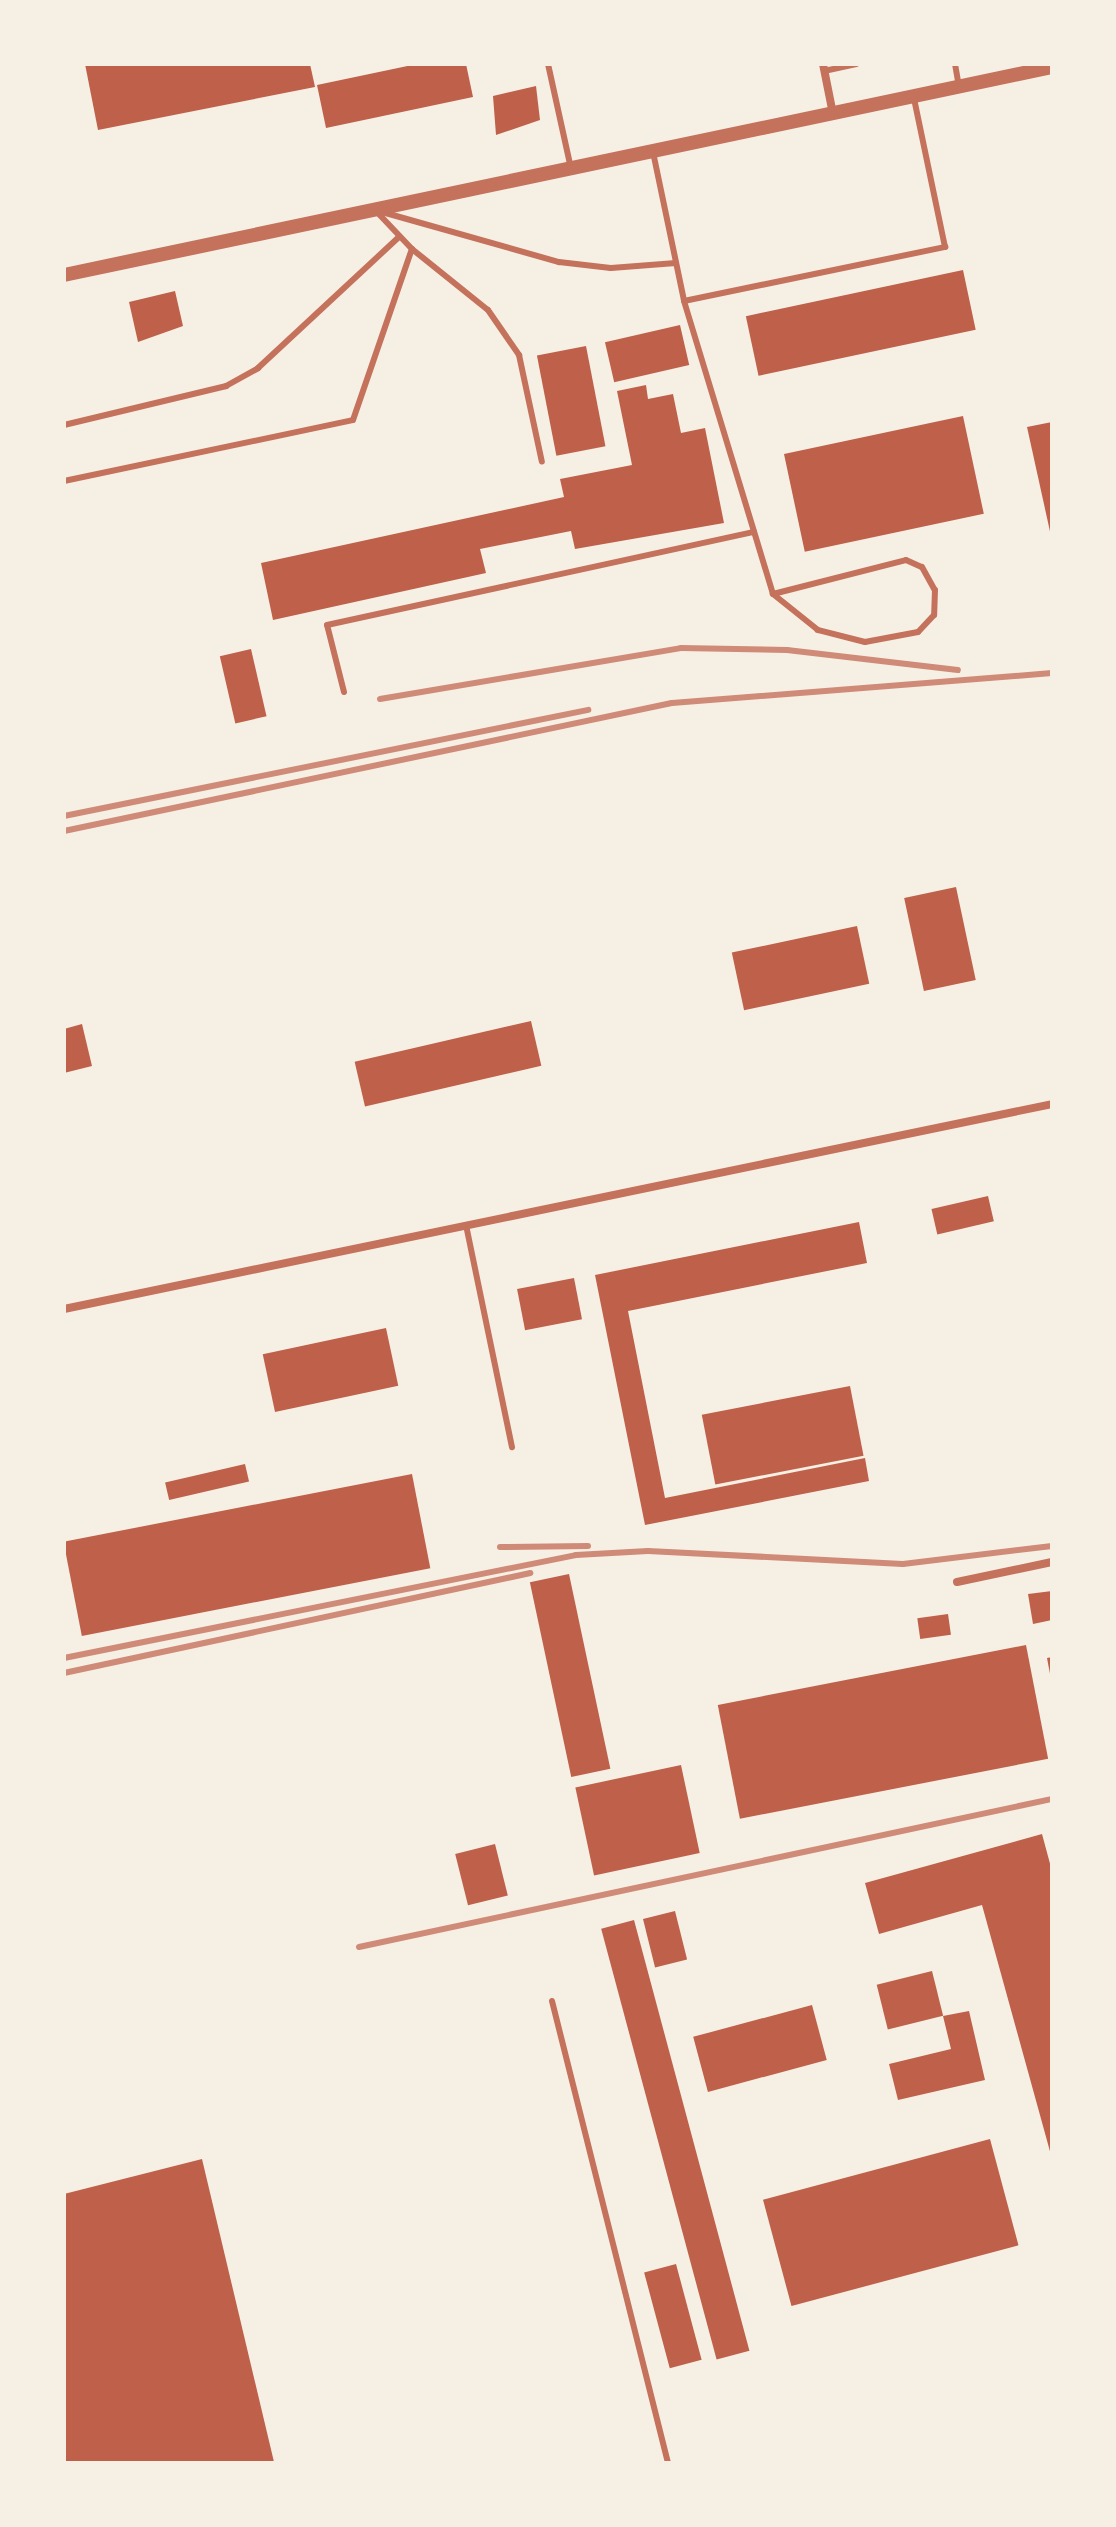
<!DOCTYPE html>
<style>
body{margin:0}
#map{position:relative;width:1116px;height:2527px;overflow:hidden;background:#f6efe4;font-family:Montserrat,sans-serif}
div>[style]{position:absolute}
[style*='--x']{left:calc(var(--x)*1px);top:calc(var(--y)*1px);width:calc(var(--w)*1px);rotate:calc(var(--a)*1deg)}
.building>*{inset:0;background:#bf614a;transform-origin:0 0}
.service>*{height:6px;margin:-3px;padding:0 3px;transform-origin:3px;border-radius:3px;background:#c5725c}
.minor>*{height:8px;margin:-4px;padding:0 4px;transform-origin:4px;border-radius:4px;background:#c5725c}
.tertiary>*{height:14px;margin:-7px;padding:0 7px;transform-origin:7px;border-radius:7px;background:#c5725c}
.rail>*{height:6px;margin:-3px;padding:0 3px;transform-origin:3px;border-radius:3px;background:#cf8b77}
span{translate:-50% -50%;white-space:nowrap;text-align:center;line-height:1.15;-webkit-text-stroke:6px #f6efe4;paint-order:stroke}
.frame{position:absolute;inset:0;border:66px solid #f6efe4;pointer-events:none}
</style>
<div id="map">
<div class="building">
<div style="clip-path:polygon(85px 64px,310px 64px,315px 87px,98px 130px)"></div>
<div style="clip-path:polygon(417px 64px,466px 64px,473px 97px,326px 128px,317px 85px)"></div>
<div style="clip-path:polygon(536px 86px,540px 120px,496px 135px,493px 96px)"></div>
<div style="left:963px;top:270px;width:61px;height:222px;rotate:78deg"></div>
<div style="clip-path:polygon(175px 291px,183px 326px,138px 342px,129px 302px)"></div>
<div style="left:680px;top:325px;width:41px;height:77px;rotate:77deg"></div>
<div style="left:586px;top:346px;width:102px;height:50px;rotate:79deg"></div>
<div style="clip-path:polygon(646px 385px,648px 399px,673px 394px,681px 433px,705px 428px,724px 523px,575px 549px,571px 531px,480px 549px,486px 573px,273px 620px,261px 563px,564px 497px,560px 479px,632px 465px,617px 391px)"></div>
<div style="left:963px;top:416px;width:100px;height:183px;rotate:78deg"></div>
<div style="clip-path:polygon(1052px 422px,1052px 536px,1051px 536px,1027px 427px)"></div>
<div style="left:251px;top:649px;width:69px;height:32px;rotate:77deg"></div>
<div style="left:956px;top:887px;width:95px;height:53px;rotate:78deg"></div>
<div style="left:857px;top:926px;width:59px;height:128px;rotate:78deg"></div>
<div style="left:531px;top:1021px;width:46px;height:181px;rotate:77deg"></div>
<div style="clip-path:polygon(82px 1024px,92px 1066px,64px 1073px,64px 1029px)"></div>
<div style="left:988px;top:1196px;width:26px;height:58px;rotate:77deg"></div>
<div style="clip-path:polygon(859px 1222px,867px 1263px,628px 1311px,665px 1498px,865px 1458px,869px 1481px,645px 1525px,595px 1275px)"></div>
<div style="left:574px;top:1278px;width:42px;height:58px;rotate:79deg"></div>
<div style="left:386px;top:1328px;width:59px;height:126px;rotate:78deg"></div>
<div style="left:850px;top:1386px;width:71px;height:151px;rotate:79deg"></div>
<div style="left:245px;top:1464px;width:18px;height:82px;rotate:77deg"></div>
<div style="left:412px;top:1474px;width:96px;height:355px;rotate:79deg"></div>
<div style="left:569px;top:1574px;width:199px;height:40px;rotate:78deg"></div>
<div style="clip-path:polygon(1052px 1591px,1052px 1620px,1033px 1624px,1028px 1594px)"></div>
<div style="left:948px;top:1614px;width:21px;height:31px;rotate:82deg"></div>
<div style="left:1026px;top:1645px;width:116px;height:314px;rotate:79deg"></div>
<div style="clip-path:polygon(1052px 1657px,1052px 1679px,1051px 1679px,1047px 1658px)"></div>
<div style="left:681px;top:1765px;width:90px;height:108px;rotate:78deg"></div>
<div style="clip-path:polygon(1042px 1834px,1052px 1871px,1051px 2155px,982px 1905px,879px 1934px,865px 1883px)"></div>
<div style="left:495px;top:1844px;width:53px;height:41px;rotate:76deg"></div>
<div style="left:675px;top:1911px;width:50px;height:33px;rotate:76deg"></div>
<div style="left:634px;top:1920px;width:446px;height:34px;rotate:75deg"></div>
<div style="left:932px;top:1971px;width:46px;height:57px;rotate:76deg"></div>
<div style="left:812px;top:2005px;width:57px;height:123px;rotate:75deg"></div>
<div style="clip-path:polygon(969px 2011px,985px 2080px,898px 2100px,889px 2064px,951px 2049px,943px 2016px)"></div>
<div style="left:990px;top:2139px;width:110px;height:235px;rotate:75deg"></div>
<div style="clip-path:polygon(202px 2159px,274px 2462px,64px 2463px,64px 2194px)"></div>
<div style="left:676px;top:2264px;width:99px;height:33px;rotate:75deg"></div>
</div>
<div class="service">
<div style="--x:548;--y:64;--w:107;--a:77.6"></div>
<div style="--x:955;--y:64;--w:23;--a:80"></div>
<div style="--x:824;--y:71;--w:33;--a:-12"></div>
<div style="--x:653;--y:152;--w:152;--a:78.2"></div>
<div style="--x:684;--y:301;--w:267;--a:-11.7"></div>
<div style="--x:945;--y:247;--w:152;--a:-101.8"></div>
<div style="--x:382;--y:212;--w:184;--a:15.8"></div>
<div style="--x:559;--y:262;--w:52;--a:6.6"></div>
<div style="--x:611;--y:268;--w:65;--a:-4.4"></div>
<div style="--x:412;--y:249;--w:97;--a:38.8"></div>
<div style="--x:488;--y:310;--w:55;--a:55.4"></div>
<div style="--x:519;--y:355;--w:109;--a:77.9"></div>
<div style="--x:684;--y:301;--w:306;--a:73.1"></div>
<div style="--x:773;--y:594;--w:137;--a:-14.3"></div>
<div style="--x:906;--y:560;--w:17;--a:24"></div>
<div style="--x:922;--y:567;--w:26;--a:61"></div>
<div style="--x:935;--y:590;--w:25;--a:92"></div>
<div style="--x:934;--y:615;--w:23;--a:133"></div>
<div style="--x:918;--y:632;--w:54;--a:169.3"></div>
<div style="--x:865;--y:642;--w:49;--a:-165.7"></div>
<div style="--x:818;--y:630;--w:58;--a:-141.3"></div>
<div style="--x:64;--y:425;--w:167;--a:-13.5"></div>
<div style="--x:226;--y:386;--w:37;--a:-29"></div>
<div style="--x:258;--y:368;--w:192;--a:-42.9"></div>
<div style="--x:64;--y:481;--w:295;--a:-11.9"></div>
<div style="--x:353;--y:420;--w:181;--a:-71"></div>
<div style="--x:412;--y:249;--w:52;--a:-133.5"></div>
<div style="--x:344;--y:692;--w:69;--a:-104.2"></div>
<div style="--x:327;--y:625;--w:437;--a:-12.3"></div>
<div style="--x:466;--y:1225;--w:227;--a:78.3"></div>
<div style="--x:552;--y:2001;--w:476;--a:75.9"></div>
</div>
<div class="minor">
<div style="--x:823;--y:64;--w:51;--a:78.7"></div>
<div style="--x:64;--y:1309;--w:1009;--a:-11.72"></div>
<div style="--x:957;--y:1582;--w:97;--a:-11.9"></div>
</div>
<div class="tertiary">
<div style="--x:64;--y:275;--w:1010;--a:-11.89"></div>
</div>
<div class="rail">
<div style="--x:380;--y:699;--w:305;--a:-9.6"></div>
<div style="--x:681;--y:648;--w:106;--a:1.1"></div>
<div style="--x:787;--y:650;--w:172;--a:6.7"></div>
<div style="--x:64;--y:816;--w:535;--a:-11.44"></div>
<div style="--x:64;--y:831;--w:621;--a:-11.89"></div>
<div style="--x:672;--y:703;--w:381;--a:-4.5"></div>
<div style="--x:500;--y:1547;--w:88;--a:-0.7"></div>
<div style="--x:64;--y:1658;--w:522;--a:-11.37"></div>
<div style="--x:576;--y:1555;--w:72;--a:-3.2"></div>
<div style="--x:648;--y:1551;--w:255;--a:2.9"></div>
<div style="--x:903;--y:1564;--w:150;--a:-6.9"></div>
<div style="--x:64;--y:1673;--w:477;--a:-12.1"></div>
<div style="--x:359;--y:1947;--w:709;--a:-12.06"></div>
</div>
<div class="frame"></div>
</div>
